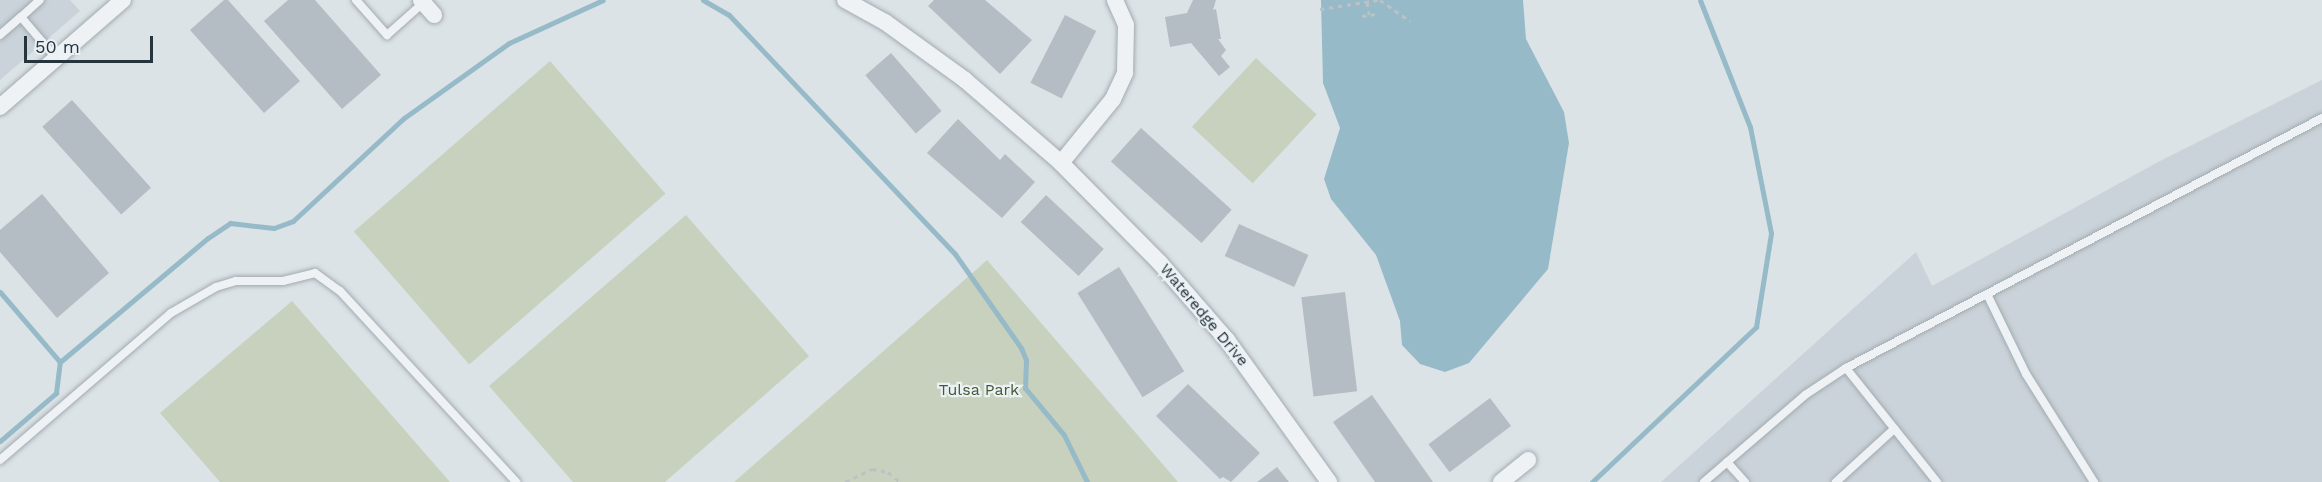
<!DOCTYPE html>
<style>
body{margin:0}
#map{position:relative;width:2322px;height:482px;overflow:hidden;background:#dce3e7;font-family:"Work Sans",sans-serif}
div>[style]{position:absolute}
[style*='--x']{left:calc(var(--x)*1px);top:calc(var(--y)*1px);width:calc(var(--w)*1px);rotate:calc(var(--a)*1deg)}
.built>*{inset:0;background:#cad3d9}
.green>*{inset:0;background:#c7d1bd;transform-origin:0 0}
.water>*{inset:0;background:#96bac8}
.stream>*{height:5px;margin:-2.5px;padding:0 2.5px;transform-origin:2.5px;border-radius:2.5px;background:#96bac8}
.building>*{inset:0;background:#b3bdc3;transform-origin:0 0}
.path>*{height:3px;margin-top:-1.5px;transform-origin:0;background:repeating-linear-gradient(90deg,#bbc1c5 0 4.5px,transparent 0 9px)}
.roads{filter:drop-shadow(0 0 2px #a2abb1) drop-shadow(0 0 2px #a2abb1)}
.lane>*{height:8px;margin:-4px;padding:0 4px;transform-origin:4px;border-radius:4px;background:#eff2f5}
.street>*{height:16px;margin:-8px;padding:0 8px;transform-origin:8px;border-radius:8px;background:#eff2f5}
span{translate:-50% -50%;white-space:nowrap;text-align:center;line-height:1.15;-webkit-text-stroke:4.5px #ebf1f4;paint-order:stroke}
.street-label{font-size:16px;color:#26343d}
.park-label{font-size:16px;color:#435933}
.scale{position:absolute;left:24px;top:36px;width:129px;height:27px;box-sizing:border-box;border:3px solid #26343d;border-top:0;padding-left:8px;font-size:18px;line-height:21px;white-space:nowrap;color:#26343d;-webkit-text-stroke:4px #ebf1f4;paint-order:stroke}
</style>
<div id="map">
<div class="built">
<div style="clip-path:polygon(0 0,70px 0,80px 11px,0 80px)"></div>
<div style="clip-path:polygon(2322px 80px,2322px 482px,1661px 482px,1916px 252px,1932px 286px,2158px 162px)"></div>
</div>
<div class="green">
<div style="left:1256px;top:58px;width:83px;height:94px;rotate:43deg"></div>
<div style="left:550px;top:61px;width:176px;height:260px;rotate:49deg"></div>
<div style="clip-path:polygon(686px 215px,809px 356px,665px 482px,573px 482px,489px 386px)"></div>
<div style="clip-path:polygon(987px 260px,1178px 482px,734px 482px,977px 269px)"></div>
<div style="clip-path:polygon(292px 301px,450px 482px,220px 482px,160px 413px)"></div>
</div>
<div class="water">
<div style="clip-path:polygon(1321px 0,1523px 0,1526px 39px,1564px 112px,1569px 143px,1548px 269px,1469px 363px,1445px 372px,1420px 364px,1402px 345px,1400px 321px,1376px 255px,1331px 199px,1324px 179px,1340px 128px,1323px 83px)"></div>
</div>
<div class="stream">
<div style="--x:703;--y:0;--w:30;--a:30"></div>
<div style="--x:729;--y:15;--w:329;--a:46.6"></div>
<div style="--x:955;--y:254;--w:115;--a:54.9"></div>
<div style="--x:1021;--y:348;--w:13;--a:67"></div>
<div style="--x:1026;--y:360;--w:28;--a:92"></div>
<div style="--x:1025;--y:388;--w:61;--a:50.3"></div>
<div style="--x:1064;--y:435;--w:52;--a:63.9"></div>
<div style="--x:0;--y:292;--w:92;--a:49.4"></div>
<div style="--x:0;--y:441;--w:74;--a:-40.6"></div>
<div style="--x:56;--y:393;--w:31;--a:-83"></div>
<div style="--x:60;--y:362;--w:193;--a:-40"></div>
<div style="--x:208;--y:238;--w:27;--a:-34"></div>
<div style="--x:230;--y:223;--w:44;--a:6.5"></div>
<div style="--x:274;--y:228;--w:20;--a:-20"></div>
<div style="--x:293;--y:221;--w:151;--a:-42.9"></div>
<div style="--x:404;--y:118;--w:129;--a:-35.5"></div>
<div style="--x:509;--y:43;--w:103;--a:-24.6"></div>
<div style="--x:1592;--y:482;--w:226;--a:-43.4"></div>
<div style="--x:1756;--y:327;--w:95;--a:-80.9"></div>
<div style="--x:1771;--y:233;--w:108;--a:-101.2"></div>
<div style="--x:1750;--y:127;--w:136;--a:-111.5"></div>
</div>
<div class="building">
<div style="clip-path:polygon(224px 0,228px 0,300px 81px,264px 113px,190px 30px)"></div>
<div style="clip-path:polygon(288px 0,315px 0,381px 75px,342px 109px,264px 21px)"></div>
<div style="clip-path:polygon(934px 0,985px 0,1032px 40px,1000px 74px,928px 6px)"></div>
<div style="clip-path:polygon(1193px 0,1216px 0,1213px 10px,1216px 9px,1221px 39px,1218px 39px,1226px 50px,1221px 56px,1230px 67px,1219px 76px,1191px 43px,1170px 47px,1165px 17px,1187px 13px)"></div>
<div style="left:1065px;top:15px;width:35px;height:76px;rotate:27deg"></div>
<div style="left:891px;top:53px;width:77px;height:34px;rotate:49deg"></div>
<div style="left:72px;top:100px;width:118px;height:40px;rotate:48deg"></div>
<div style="clip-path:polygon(958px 119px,1000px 160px,1005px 154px,1035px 182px,1002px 218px,927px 153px)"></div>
<div style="left:1141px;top:128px;width:122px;height:45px;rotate:42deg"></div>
<div style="clip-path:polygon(42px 194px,109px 273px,57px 318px,0 252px,0 230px)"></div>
<div style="left:1046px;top:195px;width:79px;height:37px;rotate:43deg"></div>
<div style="left:1239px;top:224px;width:76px;height:35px;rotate:24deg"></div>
<div style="left:1119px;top:267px;width:123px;height:49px;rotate:58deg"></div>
<div style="left:1345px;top:292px;width:100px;height:44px;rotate:83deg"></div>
<div style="clip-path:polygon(1188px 384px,1260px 453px,1231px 482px,1223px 477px,1220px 479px,1156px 416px)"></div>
<div style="clip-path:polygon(1372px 395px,1433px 482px,1375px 482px,1333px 422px)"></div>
<div style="left:1490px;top:398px;width:35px;height:77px;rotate:53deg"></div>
<div style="clip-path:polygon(1277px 467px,1289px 482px,1257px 482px)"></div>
</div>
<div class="path">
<div style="--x:1380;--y:0;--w:37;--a:35"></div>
<div style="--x:1367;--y:2;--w:13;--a:81"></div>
<div style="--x:1320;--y:9;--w:59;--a:-8.8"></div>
<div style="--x:1362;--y:16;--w:13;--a:-9"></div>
<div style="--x:845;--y:482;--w:30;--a:-26"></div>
<div style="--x:872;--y:469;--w:16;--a:11"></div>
<div style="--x:888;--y:472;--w:16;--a:40"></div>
</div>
<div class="roads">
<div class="lane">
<div style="--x:356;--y:0;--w:47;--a:48.5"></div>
<div style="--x:387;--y:35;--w:48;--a:-41.6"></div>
<div style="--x:21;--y:17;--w:25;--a:-42"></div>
<div style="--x:0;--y:35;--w:28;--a:-41"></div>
<div style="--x:21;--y:17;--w:54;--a:49.5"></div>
<div style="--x:1987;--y:294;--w:89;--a:64"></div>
<div style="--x:2026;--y:374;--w:128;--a:57.8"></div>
<div style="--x:1846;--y:368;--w:146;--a:51.4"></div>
<div style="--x:0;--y:460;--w:225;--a:-40.7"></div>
<div style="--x:171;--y:313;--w:52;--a:-30"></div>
<div style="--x:216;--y:287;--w:21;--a:-17"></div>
<div style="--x:236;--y:281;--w:47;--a:0"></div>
<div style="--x:283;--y:281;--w:33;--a:-14"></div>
<div style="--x:315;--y:273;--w:31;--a:36"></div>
<div style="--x:340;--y:291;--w:260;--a:47.3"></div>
<div style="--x:1727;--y:462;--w:27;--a:48"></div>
<div style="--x:1704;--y:482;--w:133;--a:-40.7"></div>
<div style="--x:1805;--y:395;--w:49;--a:-33.4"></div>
<div style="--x:1846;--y:368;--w:538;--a:-27.71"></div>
<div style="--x:1836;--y:482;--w:79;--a:-42.4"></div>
</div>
<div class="street">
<div style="--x:421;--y:0;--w:20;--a:49"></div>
<div style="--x:845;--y:0;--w:46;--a:28.8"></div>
<div style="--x:885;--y:22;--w:99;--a:35.9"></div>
<div style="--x:965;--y:80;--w:127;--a:40.8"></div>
<div style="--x:1061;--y:163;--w:141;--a:45.3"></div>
<div style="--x:1160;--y:263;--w:102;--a:49"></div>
<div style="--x:1227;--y:340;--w:175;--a:54.3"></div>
<div style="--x:0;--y:107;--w:163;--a:-41"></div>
<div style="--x:1061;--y:163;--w:82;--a:-50.9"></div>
<div style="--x:1113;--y:99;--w:29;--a:-65"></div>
<div style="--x:1125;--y:73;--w:48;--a:-88.8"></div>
<div style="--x:1126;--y:25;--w:27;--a:-114"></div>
<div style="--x:1501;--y:482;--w:35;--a:-39"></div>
</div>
</div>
<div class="street-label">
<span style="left:1204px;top:315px;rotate:50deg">Wateredge Drive</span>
</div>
<div class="park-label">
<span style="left:979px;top:390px">Tulsa Park</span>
</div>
<div class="scale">50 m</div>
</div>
